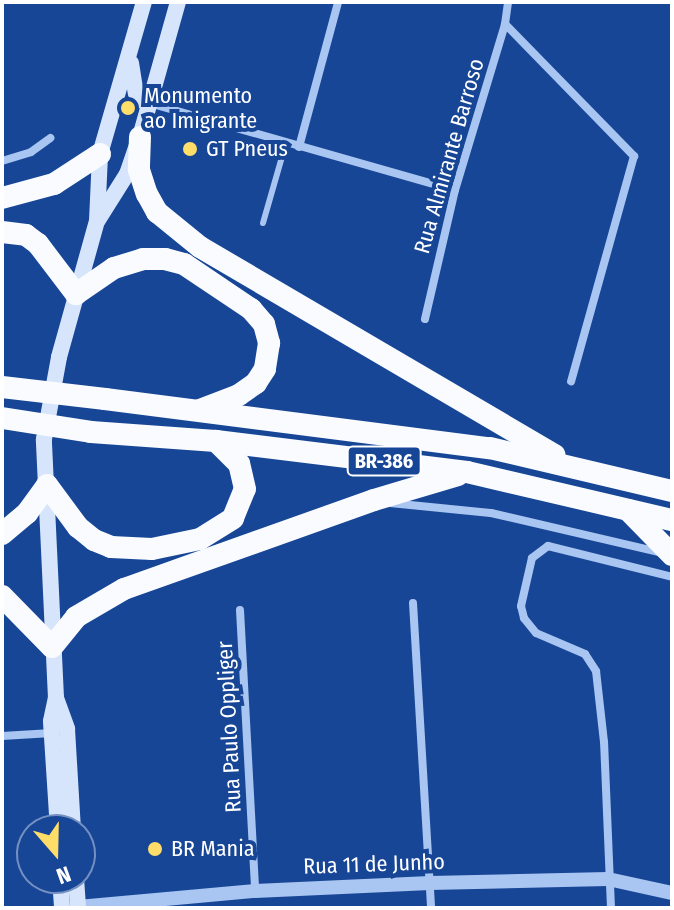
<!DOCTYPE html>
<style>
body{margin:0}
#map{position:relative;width:674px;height:910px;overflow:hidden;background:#174696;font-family:"Fira Sans Condensed",sans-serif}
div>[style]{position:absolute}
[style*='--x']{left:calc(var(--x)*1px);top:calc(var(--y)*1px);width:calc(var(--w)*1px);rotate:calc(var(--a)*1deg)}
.service>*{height:6px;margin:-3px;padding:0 3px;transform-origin:3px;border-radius:3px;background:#a9c5f1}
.minor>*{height:8px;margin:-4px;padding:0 4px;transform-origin:4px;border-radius:4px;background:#a9c5f1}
.tertiary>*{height:14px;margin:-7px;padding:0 7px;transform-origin:7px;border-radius:7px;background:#a9c5f1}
.secondary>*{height:16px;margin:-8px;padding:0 8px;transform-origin:8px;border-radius:8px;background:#d7e5fc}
.trunk>*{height:22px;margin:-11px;padding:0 11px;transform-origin:11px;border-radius:11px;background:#f9fbff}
.trunk-bridge>*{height:22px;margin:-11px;padding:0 11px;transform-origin:11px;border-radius:11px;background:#f9fbff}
.dots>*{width:22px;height:22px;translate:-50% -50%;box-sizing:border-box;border:4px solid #174696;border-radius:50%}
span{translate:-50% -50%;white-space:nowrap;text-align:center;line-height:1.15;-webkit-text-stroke:8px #174696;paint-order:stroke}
.shield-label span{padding:2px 6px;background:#174696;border:2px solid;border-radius:6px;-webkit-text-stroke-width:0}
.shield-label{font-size:20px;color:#fff;font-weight:700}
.poi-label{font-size:22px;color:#fff}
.left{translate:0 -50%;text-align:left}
.street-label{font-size:22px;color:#fff}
.frame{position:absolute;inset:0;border:4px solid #fff;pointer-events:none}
.north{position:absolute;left:16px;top:814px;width:80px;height:80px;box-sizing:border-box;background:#174696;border:2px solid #7490c0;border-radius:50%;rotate:160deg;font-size:22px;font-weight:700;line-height:32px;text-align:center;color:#fff}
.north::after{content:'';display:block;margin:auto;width:28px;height:36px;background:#ffdd69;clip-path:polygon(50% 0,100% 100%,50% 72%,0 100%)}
</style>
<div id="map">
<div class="service">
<div style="--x:263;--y:223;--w:83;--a:-74"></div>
</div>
<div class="minor">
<div style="--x:505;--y:24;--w:185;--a:45.7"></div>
<div style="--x:634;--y:156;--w:234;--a:105.6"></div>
<div style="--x:149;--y:103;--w:318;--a:15.9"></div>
<div style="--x:299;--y:147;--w:150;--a:-74.9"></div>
<div style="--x:2;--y:161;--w:30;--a:-17"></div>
<div style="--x:31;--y:152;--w:24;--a:-36"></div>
<div style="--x:425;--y:319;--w:132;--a:-76.9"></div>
<div style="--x:455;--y:190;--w:173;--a:-73.2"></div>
<div style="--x:505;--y:24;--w:22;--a:-82"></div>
<div style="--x:390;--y:503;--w:101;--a:5.7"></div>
<div style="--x:491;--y:513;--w:177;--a:13.1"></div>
<div style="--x:413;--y:603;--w:306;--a:86.6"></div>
<div style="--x:240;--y:610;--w:281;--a:86.9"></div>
<div style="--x:2;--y:736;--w:50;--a:-3.4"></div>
<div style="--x:611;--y:908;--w:166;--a:-92.4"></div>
<div style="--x:604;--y:742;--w:71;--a:-96.4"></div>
<div style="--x:596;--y:671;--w:20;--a:-123"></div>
<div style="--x:585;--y:654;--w:53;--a:-156.8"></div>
<div style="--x:536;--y:633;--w:19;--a:-129"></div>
<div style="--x:524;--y:618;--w:12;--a:-104"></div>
<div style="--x:521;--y:606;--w:49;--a:-77.1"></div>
<div style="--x:532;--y:558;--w:20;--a:-37"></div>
<div style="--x:548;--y:546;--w:128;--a:14"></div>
</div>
<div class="tertiary">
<div style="--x:78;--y:907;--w:178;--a:-5.2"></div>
<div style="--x:255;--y:891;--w:175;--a:-2.6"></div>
<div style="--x:430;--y:883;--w:178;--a:-1.3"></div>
<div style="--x:608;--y:879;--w:66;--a:12.3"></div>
</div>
<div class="secondary">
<div style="--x:131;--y:63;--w:30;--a:81"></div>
<div style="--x:136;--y:93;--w:9;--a:54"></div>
<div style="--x:141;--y:100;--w:9;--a:21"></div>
<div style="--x:98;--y:220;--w:54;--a:-57.8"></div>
<div style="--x:127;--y:174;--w:39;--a:-71"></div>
<div style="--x:140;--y:137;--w:140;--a:-74.3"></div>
<div style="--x:56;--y:698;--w:33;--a:70"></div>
<div style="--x:67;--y:729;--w:101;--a:86.6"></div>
<div style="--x:58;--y:830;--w:109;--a:-93.7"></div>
<div style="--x:51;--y:721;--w:24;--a:-78"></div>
<div style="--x:56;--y:698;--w:259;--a:-92.7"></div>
<div style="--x:44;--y:439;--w:83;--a:-79.6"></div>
<div style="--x:59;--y:357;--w:141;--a:-74.4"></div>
<div style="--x:97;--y:221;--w:67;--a:-87.4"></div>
<div style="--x:100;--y:154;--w:158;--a:-73.9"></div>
<div style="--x:60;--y:878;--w:30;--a:86"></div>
<div style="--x:76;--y:878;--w:30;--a:86"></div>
</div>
<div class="trunk">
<div style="--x:140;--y:137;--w:33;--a:92"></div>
<div style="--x:139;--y:170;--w:25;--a:72"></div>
<div style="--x:147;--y:194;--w:21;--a:61"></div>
<div style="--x:157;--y:212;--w:55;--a:39.1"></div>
<div style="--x:200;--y:247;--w:411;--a:30.4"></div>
<div style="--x:2;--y:198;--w:54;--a:-15.1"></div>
<div style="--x:54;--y:184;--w:55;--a:-33.1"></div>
<div style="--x:2;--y:232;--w:24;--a:7"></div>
<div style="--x:26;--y:235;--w:15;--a:37"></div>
<div style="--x:38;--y:244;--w:63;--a:52.8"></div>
<div style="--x:76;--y:294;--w:46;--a:-34.4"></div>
<div style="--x:114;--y:268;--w:30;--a:-17"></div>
<div style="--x:143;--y:259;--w:22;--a:0"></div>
<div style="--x:165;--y:259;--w:20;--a:15"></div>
<div style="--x:184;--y:264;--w:81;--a:33.9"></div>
<div style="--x:251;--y:309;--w:20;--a:49"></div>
<div style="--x:264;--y:324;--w:20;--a:75"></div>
<div style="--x:269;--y:343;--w:26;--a:99"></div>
<div style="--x:265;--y:369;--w:17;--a:123"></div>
<div style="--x:256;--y:383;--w:21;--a:145"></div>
<div style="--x:239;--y:395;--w:42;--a:159"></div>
<div style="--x:105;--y:399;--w:388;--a:7.3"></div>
<div style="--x:490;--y:448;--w:187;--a:13.3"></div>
<div style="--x:91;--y:432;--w:125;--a:4.1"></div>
<div style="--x:216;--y:441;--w:253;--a:7"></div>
<div style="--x:467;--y:472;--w:211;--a:13.2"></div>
<div style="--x:628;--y:510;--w:63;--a:45.6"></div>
<div style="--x:2;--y:534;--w:33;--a:-40"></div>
<div style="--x:27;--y:513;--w:34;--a:-54"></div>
<div style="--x:47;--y:485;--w:52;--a:53.6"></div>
<div style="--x:78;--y:527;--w:21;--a:39"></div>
<div style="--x:94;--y:540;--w:18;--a:22"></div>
<div style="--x:111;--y:547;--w:41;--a:2.8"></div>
<div style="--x:152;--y:549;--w:49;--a:-11.8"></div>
<div style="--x:200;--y:539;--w:39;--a:-32"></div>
<div style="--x:233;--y:518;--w:31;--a:-68"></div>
<div style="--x:245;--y:489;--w:26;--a:-103"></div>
<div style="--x:239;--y:464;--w:33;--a:-135"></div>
<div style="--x:2;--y:596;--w:71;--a:45.6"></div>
<div style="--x:52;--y:647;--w:38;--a:-51"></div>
<div style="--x:76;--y:617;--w:56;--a:-30.3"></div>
<div style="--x:124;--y:589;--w:265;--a:-19.6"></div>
<div style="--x:374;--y:500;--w:88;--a:-16.6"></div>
</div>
<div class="trunk-bridge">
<div style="--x:2;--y:387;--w:104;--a:6.6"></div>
<div style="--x:2;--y:418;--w:90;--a:8.9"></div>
</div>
<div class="dots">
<div style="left:128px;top:108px;background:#ffdd69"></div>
<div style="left:190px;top:149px;background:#ffdd69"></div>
<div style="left:155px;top:849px;background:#ffdd69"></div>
</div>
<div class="shield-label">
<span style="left:384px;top:461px">BR-386</span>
</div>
<div class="poi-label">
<span class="left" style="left:144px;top:108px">Monumento<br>ao Imigrante</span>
<span class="left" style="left:206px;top:149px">GT Pneus</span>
<span class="left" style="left:171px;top:849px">BR Mania</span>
</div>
<div class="street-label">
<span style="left:449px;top:156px;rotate:-74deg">Rua Almirante Barroso</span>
<span style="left:229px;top:727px;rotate:-93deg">Rua Paulo Oppliger</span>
<span style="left:374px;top:864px;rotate:-2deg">Rua 11 de Junho</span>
</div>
<div class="frame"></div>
<div class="north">N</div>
</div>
